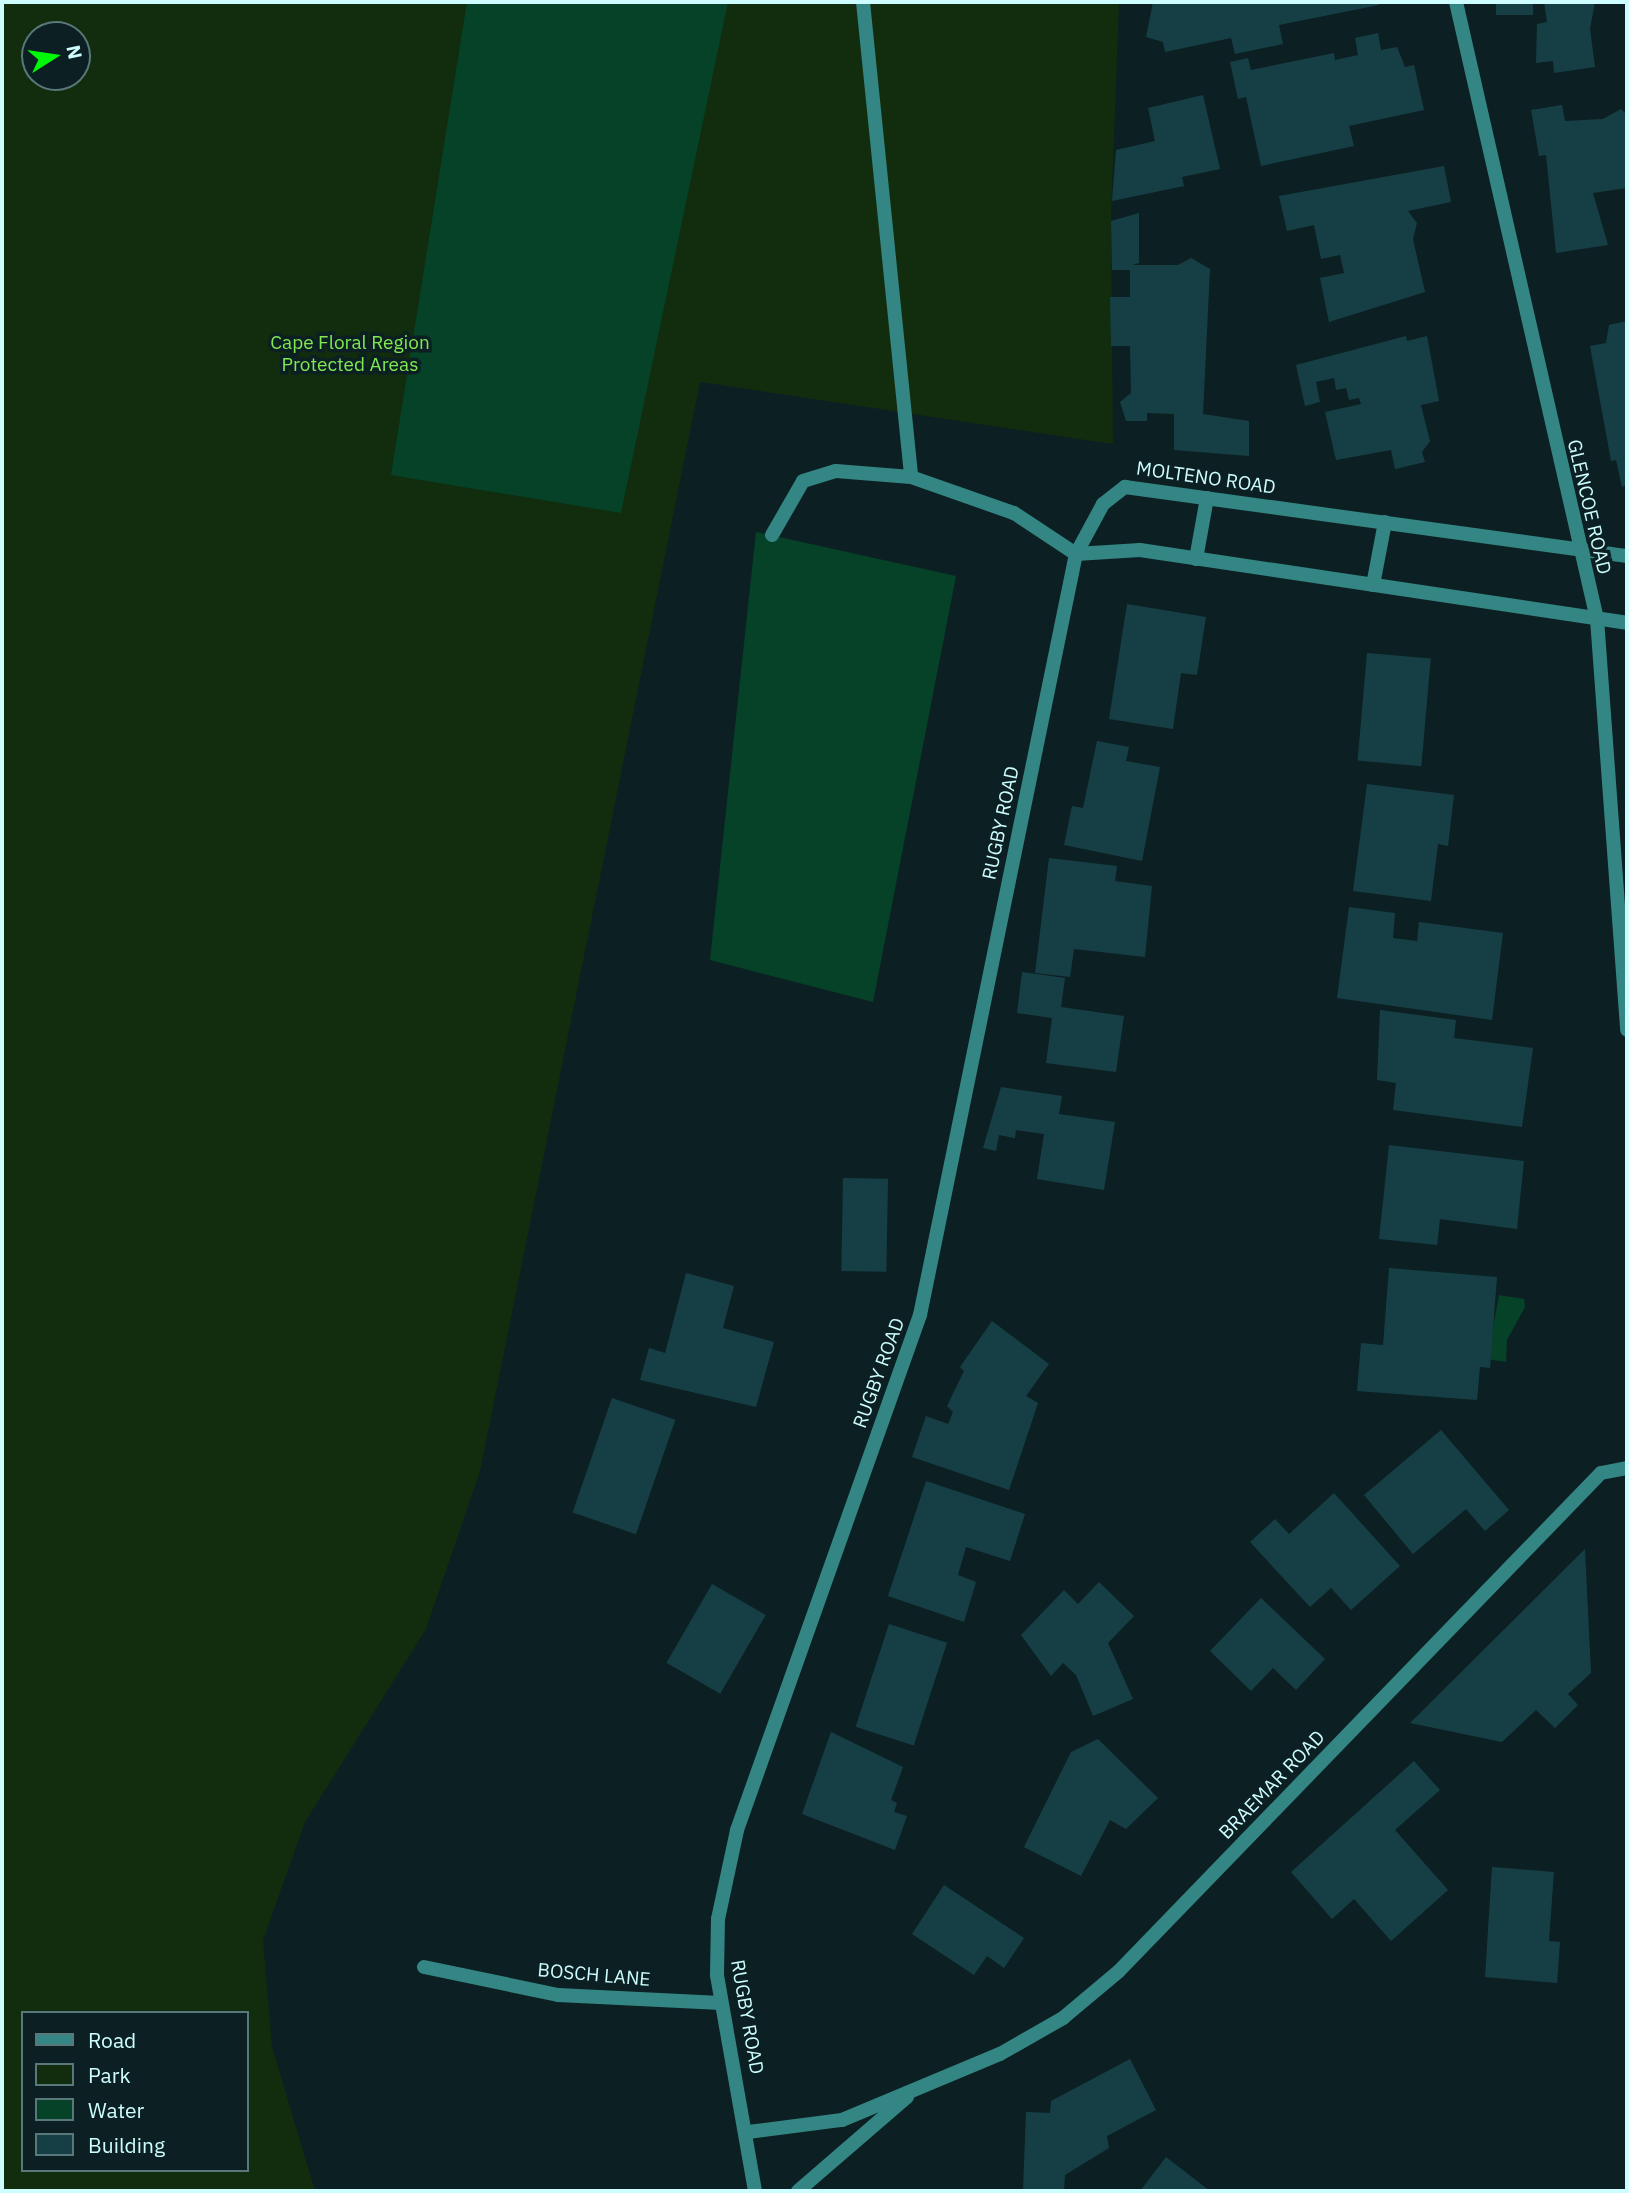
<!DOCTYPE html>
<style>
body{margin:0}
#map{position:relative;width:1629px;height:2193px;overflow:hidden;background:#0c2023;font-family:"IBM Plex Sans",sans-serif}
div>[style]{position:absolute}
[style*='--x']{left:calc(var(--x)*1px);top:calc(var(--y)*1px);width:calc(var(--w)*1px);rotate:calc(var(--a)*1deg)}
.green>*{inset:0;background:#112d0e}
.water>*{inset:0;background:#054228}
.building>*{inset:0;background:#163f45;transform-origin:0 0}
.service>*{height:14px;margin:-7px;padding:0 7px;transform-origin:7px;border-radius:7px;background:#338683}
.minor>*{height:14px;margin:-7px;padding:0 7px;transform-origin:7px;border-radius:7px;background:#338683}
.tertiary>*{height:14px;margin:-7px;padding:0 7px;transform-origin:7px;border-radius:7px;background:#338683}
span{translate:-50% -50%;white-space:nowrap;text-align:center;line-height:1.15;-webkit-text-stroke:7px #0c2023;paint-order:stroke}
.park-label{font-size:19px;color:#80e850}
.street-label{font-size:19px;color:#cdfdff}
.frame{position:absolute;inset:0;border:4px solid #cdfdff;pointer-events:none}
.legend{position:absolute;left:21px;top:2011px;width:228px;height:161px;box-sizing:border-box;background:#0c2023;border:2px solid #59787b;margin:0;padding:9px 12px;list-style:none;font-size:21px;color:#cdfdff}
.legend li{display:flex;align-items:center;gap:14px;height:35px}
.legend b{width:35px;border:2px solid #59787b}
.north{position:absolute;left:21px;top:21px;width:70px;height:70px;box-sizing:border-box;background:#0c2023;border:2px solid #59787b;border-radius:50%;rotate:78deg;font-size:19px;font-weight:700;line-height:28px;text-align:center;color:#cdfdff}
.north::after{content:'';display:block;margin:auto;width:24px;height:32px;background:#00f809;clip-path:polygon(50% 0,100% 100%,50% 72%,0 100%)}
</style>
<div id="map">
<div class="green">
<div style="clip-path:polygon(evenodd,2px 2px,1119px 2px,1111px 217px,1113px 444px,700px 382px,480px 1471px,426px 1629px,305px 1822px,263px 1940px,272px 2047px,315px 2191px,2px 2191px,2px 2px,35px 35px,77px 35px,77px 77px,35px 77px,35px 35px,2px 2px,23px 2013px,247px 2013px,247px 2170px,23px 2170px,23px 2013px)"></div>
</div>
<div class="water">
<div style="clip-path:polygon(467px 2px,728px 2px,621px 513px,391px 475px)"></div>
<div style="clip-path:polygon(756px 532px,956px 576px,873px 1002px,710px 960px)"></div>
<div style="clip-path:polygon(1499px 1295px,1524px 1299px,1525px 1307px,1507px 1340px,1506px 1362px,1487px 1359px)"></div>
</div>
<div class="building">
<div style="clip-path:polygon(1153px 2px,1378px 2px,1379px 5px,1279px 25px,1283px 44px,1235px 54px,1231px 38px,1165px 52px,1163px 42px,1146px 37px)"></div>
<div style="left:1496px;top:2px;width:37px;height:13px"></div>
<div style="clip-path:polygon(1544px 2px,1595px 2px,1590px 29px,1595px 67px,1554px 73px,1553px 61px,1536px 63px,1537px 24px,1547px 22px)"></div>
<div style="clip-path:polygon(1378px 33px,1381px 50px,1397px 47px,1405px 67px,1414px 65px,1424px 110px,1349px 126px,1354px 146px,1261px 166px,1246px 97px,1238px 99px,1230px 62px,1248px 58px,1251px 70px,1334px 53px,1335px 60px,1358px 55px,1355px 38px)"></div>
<div style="clip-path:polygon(1203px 95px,1220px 169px,1182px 177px,1184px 186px,1112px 201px,1116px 150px,1155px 141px,1148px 108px)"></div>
<div style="clip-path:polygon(1562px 105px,1565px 121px,1603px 119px,1621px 109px,1627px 115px,1627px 188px,1593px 193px,1608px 245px,1556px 253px,1546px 155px,1539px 156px,1531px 110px)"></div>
<div style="clip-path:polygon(1444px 166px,1451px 202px,1408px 211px,1417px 223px,1413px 239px,1425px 292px,1329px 322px,1320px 278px,1344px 273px,1340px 255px,1321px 259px,1314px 225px,1287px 231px,1279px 196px)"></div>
<div style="clip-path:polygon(1139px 213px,1139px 263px,1132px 265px,1178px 265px,1191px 258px,1210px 269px,1203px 414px,1249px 421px,1249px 456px,1174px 450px,1174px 414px,1147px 413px,1147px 421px,1126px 421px,1120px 402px,1131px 393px,1130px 346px,1111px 346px,1110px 297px,1130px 297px,1130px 270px,1112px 270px,1111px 221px)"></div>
<div style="clip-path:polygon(1627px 321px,1627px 485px,1622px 487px,1616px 460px,1611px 461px,1590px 346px,1606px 343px,1609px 325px)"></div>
<div style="clip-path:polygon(1406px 336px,1407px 341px,1427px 336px,1439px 401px,1421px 405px,1430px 441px,1422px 452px,1425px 462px,1395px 469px,1391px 450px,1336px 460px,1325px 412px,1361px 404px,1359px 398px,1349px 400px,1346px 388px,1336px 390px,1334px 378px,1316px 382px,1320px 402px,1305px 406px,1296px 365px)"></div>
<div style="clip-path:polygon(1127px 604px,1206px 617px,1197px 675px,1181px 673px,1173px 729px,1109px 719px)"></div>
<div style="left:1367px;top:653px;width:64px;height:108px;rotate:5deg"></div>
<div style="clip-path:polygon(1097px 741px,1129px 747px,1126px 761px,1160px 767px,1142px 861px,1064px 845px,1072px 806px,1083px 808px)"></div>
<div style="clip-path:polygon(1367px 784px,1454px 795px,1448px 846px,1438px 844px,1431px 901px,1353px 891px)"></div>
<div style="clip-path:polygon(1049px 858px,1117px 866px,1115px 881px,1152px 886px,1145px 957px,1074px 949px,1070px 977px,1035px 973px)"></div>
<div style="clip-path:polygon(1349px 907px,1395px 913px,1393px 938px,1417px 941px,1419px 922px,1503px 933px,1492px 1020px,1337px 998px)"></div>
<div style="clip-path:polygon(1022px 972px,1065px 978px,1061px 1007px,1124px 1016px,1116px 1072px,1046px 1063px,1052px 1018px,1017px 1013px)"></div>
<div style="clip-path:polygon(1380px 1010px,1456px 1020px,1454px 1038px,1533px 1048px,1522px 1127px,1393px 1110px,1396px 1083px,1377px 1080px)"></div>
<div style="clip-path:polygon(1001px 1087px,1062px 1096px,1059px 1114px,1115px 1122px,1104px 1190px,1037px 1179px,1044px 1134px,1016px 1130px,1015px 1138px,999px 1135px,996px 1151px,983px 1148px)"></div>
<div style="clip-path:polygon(1389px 1145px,1524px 1161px,1517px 1229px,1440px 1219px,1437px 1245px,1379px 1239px)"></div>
<div style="left:843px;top:1178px;width:45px;height:93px;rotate:1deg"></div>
<div style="clip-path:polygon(1389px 1268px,1497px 1277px,1490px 1368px,1480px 1367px,1477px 1400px,1357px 1391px,1361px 1343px,1383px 1345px)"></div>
<div style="clip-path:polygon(686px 1273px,734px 1286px,723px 1328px,774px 1342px,756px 1407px,640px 1380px,649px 1348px,665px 1353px)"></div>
<div style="clip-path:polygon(992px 1321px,1049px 1364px,1026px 1396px,1038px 1403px,1009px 1490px,912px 1457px,926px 1416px,948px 1424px,953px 1412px,947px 1406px,964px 1371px,960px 1367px)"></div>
<div style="left:612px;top:1398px;width:67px;height:121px;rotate:19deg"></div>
<div style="clip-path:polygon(1441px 1430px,1509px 1510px,1485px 1531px,1466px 1509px,1413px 1554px,1364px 1495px)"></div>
<div style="clip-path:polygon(926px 1481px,1025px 1514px,1010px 1561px,966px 1547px,958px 1575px,976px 1582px,964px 1622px,888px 1596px)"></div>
<div style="clip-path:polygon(1334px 1493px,1400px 1566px,1351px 1610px,1331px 1588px,1310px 1607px,1250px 1542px,1275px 1519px,1289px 1534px)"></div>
<div style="clip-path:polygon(1585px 1549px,1591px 1673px,1568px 1694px,1578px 1705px,1555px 1728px,1536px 1710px,1502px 1742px,1410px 1723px)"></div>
<div style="clip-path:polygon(1099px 1582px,1134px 1616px,1108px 1643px,1133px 1699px,1093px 1716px,1076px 1675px,1063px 1663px,1051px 1676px,1021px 1635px,1064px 1590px,1078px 1604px)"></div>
<div style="left:712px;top:1584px;width:62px;height:91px;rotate:30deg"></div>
<div style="clip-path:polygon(1261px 1598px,1325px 1659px,1296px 1690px,1273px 1668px,1251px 1691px,1210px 1651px)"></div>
<div style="left:889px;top:1624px;width:61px;height:108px;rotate:18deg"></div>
<div style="clip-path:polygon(831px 1732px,903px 1767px,891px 1800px,897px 1803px,894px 1812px,907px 1816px,895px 1850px,802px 1814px)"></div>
<div style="clip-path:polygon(1098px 1739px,1158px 1798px,1126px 1829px,1110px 1820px,1081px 1876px,1024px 1847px,1071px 1752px)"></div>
<div style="clip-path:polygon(1414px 1761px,1440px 1790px,1395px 1830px,1448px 1890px,1391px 1941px,1354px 1899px,1332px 1919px,1291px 1872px)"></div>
<div style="clip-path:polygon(1492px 1867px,1554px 1872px,1549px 1941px,1560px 1942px,1557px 1983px,1485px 1977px)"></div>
<div style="clip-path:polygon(944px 1885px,1024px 1938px,1004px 1968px,987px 1956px,974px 1975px,912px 1934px)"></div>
<div style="clip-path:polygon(1130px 2059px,1156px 2110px,1107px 2136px,1109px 2148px,1065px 2175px,1064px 2191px,1023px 2191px,1026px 2112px,1050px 2113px,1051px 2101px)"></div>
<div style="clip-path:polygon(1166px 2157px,1210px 2191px,1140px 2191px)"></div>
</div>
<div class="service">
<div style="--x:863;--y:2;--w:477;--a:84.2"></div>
<div style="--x:772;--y:535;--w:62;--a:-60.1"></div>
<div style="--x:803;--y:481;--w:34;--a:-17"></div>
<div style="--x:836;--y:471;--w:75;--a:4.6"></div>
<div style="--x:911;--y:477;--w:109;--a:19.3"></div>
<div style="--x:1014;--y:513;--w:74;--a:33.5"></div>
</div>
<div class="minor">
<div style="--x:1456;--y:2;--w:633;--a:77.13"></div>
<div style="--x:1597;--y:619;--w:412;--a:85.8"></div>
<div style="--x:424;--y:1967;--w:137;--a:11.8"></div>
<div style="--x:558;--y:1995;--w:163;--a:2.8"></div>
<div style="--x:748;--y:2132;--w:95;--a:-7.3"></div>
<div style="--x:842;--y:2120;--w:171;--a:-22.7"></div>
<div style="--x:1000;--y:2054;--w:73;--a:-29.7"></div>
<div style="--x:1063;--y:2018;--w:73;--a:-40"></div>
<div style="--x:1119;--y:1971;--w:693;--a:-45.94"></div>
<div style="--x:1601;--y:1473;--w:26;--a:-11"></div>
<div style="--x:755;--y:2191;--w:219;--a:-100"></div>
<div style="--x:717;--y:1975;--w:56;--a:-89"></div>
<div style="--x:718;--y:1919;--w:91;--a:-77.9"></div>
<div style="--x:737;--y:1830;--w:547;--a:-70.44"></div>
<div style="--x:920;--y:1315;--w:777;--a:-78.42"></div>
<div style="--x:798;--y:2191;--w:144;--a:-40.8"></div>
</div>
<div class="tertiary">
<div style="--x:1076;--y:554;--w:57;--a:-61.6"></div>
<div style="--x:1103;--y:504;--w:28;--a:-38"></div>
<div style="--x:1125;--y:487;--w:507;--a:7.83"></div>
<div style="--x:1076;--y:554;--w:64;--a:-3.6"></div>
<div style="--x:1140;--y:550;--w:492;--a:8.5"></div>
<div style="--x:1196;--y:559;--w:62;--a:-79.8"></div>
<div style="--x:1373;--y:585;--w:64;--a:-79.2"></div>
</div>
<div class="park-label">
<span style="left:350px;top:354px">Cape Floral Region<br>Protected Areas</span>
</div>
<div class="street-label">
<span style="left:1206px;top:478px;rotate:8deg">MOLTENO ROAD</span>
<span style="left:1589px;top:507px;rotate:77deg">GLENCOE ROAD</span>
<span style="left:1001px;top:823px;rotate:-78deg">RUGBY ROAD</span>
<span style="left:879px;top:1373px;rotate:-70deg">RUGBY ROAD</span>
<span style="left:1272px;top:1785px;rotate:-46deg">BRAEMAR ROAD</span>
<span style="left:594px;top:1975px;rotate:5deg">BOSCH LANE</span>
<span style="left:747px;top:2017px;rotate:80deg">RUGBY ROAD</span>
</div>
<div class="frame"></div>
<ul class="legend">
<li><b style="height:9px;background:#338683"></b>Road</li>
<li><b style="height:19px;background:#112d0e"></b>Park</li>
<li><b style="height:19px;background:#054228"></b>Water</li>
<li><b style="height:19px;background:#163f45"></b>Building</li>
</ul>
<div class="north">N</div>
</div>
